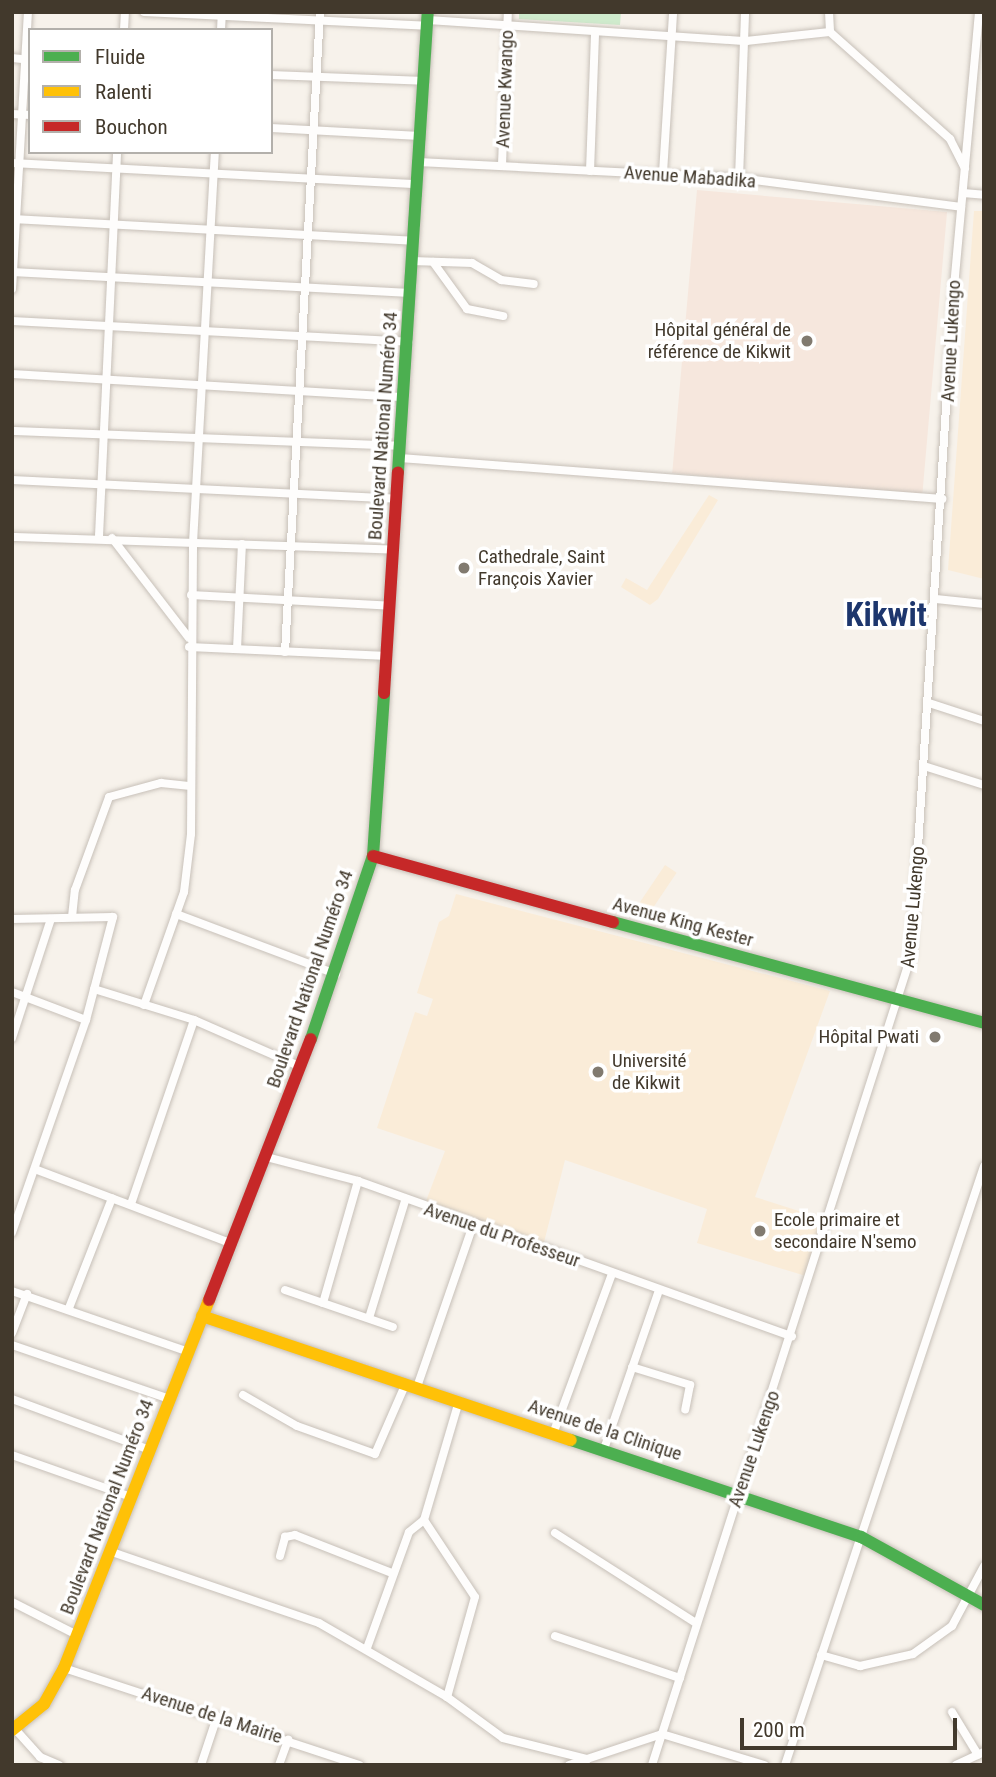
<!DOCTYPE html>
<meta charset="utf-8">
<style>
body{margin:0}
#map{position:relative;width:996px;height:1777px;overflow:hidden;background:#f7f2eb;font-family:"Roboto Condensed",sans-serif}
div>[style]{position:absolute}
[style*='--x']{left:calc(var(--x)*1px);top:calc(var(--y)*1px);width:calc(var(--w)*1px);rotate:calc(var(--a)*1deg)}
.built>*{inset:0;background:#faecd8;transform-origin:0 0}
.medical>*{inset:0;background:#f6e7dd;transform-origin:0 0}
.green>*{inset:0;background:#cfebcd}
.roads{filter:drop-shadow(0 0 2px #c7c0b8) drop-shadow(0 0 2px #c7c0b8)}
.street>*{height:8px;margin:-4px;padding:0 4px;transform-origin:4px;border-radius:4px;background:#fefdfc}
.fast>*{height:12px;margin:-6px;padding:0 6px;transform-origin:6px;border-radius:6px;background:#4caf50}
.slow>*{height:12px;margin:-6px;padding:0 6px;transform-origin:6px;border-radius:6px;background:#ffc107}
.jam>*{height:12px;margin:-6px;padding:0 6px;transform-origin:6px;border-radius:6px;background:#c62828}
.dots>*{width:19px;height:19px;translate:-50% -50%;box-sizing:border-box;border:4px solid #fff;border-radius:50%}
span{translate:-50% -50%;white-space:nowrap;text-align:center;line-height:1.15;-webkit-text-stroke:7px #fff;paint-order:stroke}
.street-label{font-size:19px;color:#42392c}
.poi-label{font-size:19px;color:#42392c}
.right{translate:-100% -50%;text-align:right}
.left{translate:0 -50%;text-align:left}
.town-label{font-size:33px;color:#1d366d;font-weight:700}
.frame{position:absolute;inset:0;border:14px solid #42392c;pointer-events:none}
.legend{position:absolute;left:28px;top:28px;width:245px;height:126px;box-sizing:border-box;background:#fff;border:2px solid #b3b0ab;margin:0;padding:9px 12px;list-style:none;font-size:21px;color:#42392c}
.legend li{display:flex;align-items:center;gap:14px;height:35px}
.legend b{width:35px;border:2px solid #b3b0ab}
.scale{position:absolute;left:740px;top:1718px;width:217px;height:32px;box-sizing:border-box;border:4px solid #42392c;border-top:0;padding-left:9px;font-size:21px;line-height:24px;white-space:nowrap;color:#42392c;-webkit-text-stroke:5px #fff;paint-order:stroke}
</style>
<div id="map">
<div class="built">
<div style="clip-path:polygon(974px 211px,984px 211px,984px 579px,948px 570px)"></div>
<div style="clip-path:polygon(709px 495px,718px 500px,658px 599px,650px 605px,621px 587px,626px 578px,647px 590px)"></div>
<div style="left:665px;top:865px;width:14px;height:47px;rotate:34deg"></div>
<div style="clip-path:polygon(456px 894px,830px 991px,755px 1197px,824px 1219px,806px 1276px,697px 1243px,707px 1209px,565px 1160px,543px 1246px,426px 1201px,445px 1151px,377px 1128px,415px 1012px,427px 1016px,433px 999px,417px 993px,439px 922px,449px 916px)"></div>
</div>
<div class="medical">
<div style="left:697px;top:190px;width:251px;height:284px;rotate:5deg"></div>
</div>
<div class="green">
<div style="clip-path:polygon(519px 12px,621px 12px,620px 25px,519px 19px)"></div>
</div>
<div class="roads">
<div class="street">
<div style="--x:144;--y:12;--w:283;--a:2.8"></div>
<div style="--x:829;--y:12;--w:20;--a:87"></div>
<div style="--x:428;--y:20;--w:319;--a:3.8"></div>
<div style="--x:746;--y:41;--w:84;--a:-6.1"></div>
<div style="--x:124;--y:30;--w:18;--a:-87"></div>
<div style="--x:221;--y:30;--w:18;--a:-87"></div>
<div style="--x:830;--y:32;--w:161;--a:41.7"></div>
<div style="--x:950;--y:139;--w:33;--a:63"></div>
<div style="--x:12;--y:58;--w:18;--a:6"></div>
<div style="--x:271;--y:75;--w:153;--a:2.2"></div>
<div style="--x:12;--y:114;--w:18;--a:3"></div>
<div style="--x:271;--y:128;--w:149;--a:3.1"></div>
<div style="--x:418;--y:162;--w:321;--a:2.9"></div>
<div style="--x:739;--y:178;--w:224;--a:7.4"></div>
<div style="--x:12;--y:163;--w:406;--a:3"></div>
<div style="--x:502;--y:165;--w:153;--a:-87.8"></div>
<div style="--x:590;--y:171;--w:136;--a:-87.9"></div>
<div style="--x:663;--y:173;--w:161;--a:-86.4"></div>
<div style="--x:739;--y:178;--w:166;--a:-87.9"></div>
<div style="--x:963;--y:193;--w:21;--a:5"></div>
<div style="--x:12;--y:219;--w:402;--a:3.1"></div>
<div style="--x:412;--y:261;--w:60;--a:1.9"></div>
<div style="--x:472;--y:263;--w:34;--a:30"></div>
<div style="--x:501;--y:280;--w:33;--a:7"></div>
<div style="--x:433;--y:262;--w:58;--a:54.1"></div>
<div style="--x:467;--y:309;--w:37;--a:11"></div>
<div style="--x:12;--y:272;--w:399;--a:3"></div>
<div style="--x:12;--y:289;--w:277;--a:-86.7"></div>
<div style="--x:12;--y:321;--w:397;--a:3"></div>
<div style="--x:12;--y:374;--w:393;--a:3.4"></div>
<div style="--x:12;--y:431;--w:389;--a:2.2"></div>
<div style="--x:400;--y:458;--w:544;--a:4.33"></div>
<div style="--x:12;--y:480;--w:386;--a:2.8"></div>
<div style="--x:99;--y:536;--w:384;--a:-87.3"></div>
<div style="--x:12;--y:537;--w:382;--a:1.9"></div>
<div style="--x:112;--y:538;--w:126;--a:52.4"></div>
<div style="--x:191;--y:595;--w:200;--a:3.1"></div>
<div style="--x:936;--y:599;--w:48;--a:5.9"></div>
<div style="--x:189;--y:647;--w:199;--a:2.6"></div>
<div style="--x:237;--y:649;--w:105;--a:-87.3"></div>
<div style="--x:285;--y:652;--w:641;--a:-86.87"></div>
<div style="--x:929;--y:703;--w:58;--a:18.1"></div>
<div style="--x:924;--y:766;--w:63;--a:17.6"></div>
<div style="--x:176;--y:914;--w:171;--a:20.6"></div>
<div style="--x:72;--y:917;--w:27;--a:-84"></div>
<div style="--x:75;--y:890;--w:99;--a:-69.9"></div>
<div style="--x:109;--y:797;--w:54;--a:-15.1"></div>
<div style="--x:161;--y:783;--w:30;--a:6"></div>
<div style="--x:12;--y:919;--w:101;--a:-1.1"></div>
<div style="--x:113;--y:917;--w:106;--a:104.7"></div>
<div style="--x:86;--y:1020;--w:225;--a:109.2"></div>
<div style="--x:94;--y:989;--w:105;--a:17.2"></div>
<div style="--x:194;--y:1020;--w:117;--a:23.7"></div>
<div style="--x:12;--y:992;--w:79;--a:20.7"></div>
<div style="--x:144;--y:1005;--w:120;--a:-70.5"></div>
<div style="--x:184;--y:892;--w:58;--a:-83.1"></div>
<div style="--x:191;--y:834;--w:291;--a:-89.6"></div>
<div style="--x:193;--y:543;--w:392;--a:-86.8"></div>
<div style="--x:12;--y:1038;--w:125;--a:-71.9"></div>
<div style="--x:266;--y:1157;--w:95;--a:14.6"></div>
<div style="--x:358;--y:1181;--w:461;--a:19.7"></div>
<div style="--x:37;--y:1170;--w:206;--a:20.7"></div>
<div style="--x:131;--y:1204;--w:194;--a:-71.1"></div>
<div style="--x:285;--y:1290;--w:114;--a:18.9"></div>
<div style="--x:12;--y:1291;--w:187;--a:19"></div>
<div style="--x:323;--y:1303;--w:127;--a:-74"></div>
<div style="--x:69;--y:1308;--w:118;--a:-68.6"></div>
<div style="--x:369;--y:1318;--w:122;--a:-72.9"></div>
<div style="--x:12;--y:1333;--w:42;--a:-69"></div>
<div style="--x:12;--y:1345;--w:167;--a:18.9"></div>
<div style="--x:632;--y:1367;--w:61;--a:17.2"></div>
<div style="--x:690;--y:1385;--w:25;--a:101"></div>
<div style="--x:417;--y:1387;--w:171;--a:-70.9"></div>
<div style="--x:243;--y:1395;--w:62;--a:29.9"></div>
<div style="--x:297;--y:1426;--w:83;--a:19.7"></div>
<div style="--x:375;--y:1454;--w:77;--a:-66.4"></div>
<div style="--x:12;--y:1399;--w:147;--a:20.3"></div>
<div style="--x:553;--y:1434;--w:171;--a:-69.8"></div>
<div style="--x:603;--y:1452;--w:171;--a:-70.9"></div>
<div style="--x:12;--y:1455;--w:126;--a:19.4"></div>
<div style="--x:424;--y:1520;--w:92;--a:56.5"></div>
<div style="--x:475;--y:1597;--w:104;--a:105.6"></div>
<div style="--x:555;--y:1533;--w:167;--a:32.6"></div>
<div style="--x:109;--y:1551;--w:222;--a:18.9"></div>
<div style="--x:319;--y:1623;--w:148;--a:30"></div>
<div style="--x:447;--y:1697;--w:69;--a:36.2"></div>
<div style="--x:503;--y:1738;--w:87;--a:14"></div>
<div style="--x:280;--y:1556;--w:20;--a:-75"></div>
<div style="--x:285;--y:1537;--w:10;--a:-11"></div>
<div style="--x:295;--y:1535;--w:104;--a:21.4"></div>
<div style="--x:12;--y:1602;--w:73;--a:26.9"></div>
<div style="--x:555;--y:1636;--w:132;--a:18.6"></div>
<div style="--x:367;--y:1648;--w:123;--a:-70.1"></div>
<div style="--x:409;--y:1532;--w:19;--a:-39"></div>
<div style="--x:424;--y:1520;--w:124;--a:-73.6"></div>
<div style="--x:821;--y:1655;--w:41;--a:15.8"></div>
<div style="--x:860;--y:1666;--w:54;--a:-12.8"></div>
<div style="--x:913;--y:1654;--w:48;--a:-35.7"></div>
<div style="--x:952;--y:1626;--w:68;--a:-61.9"></div>
<div style="--x:64;--y:1668;--w:311;--a:18.2"></div>
<div style="--x:952;--y:1712;--w:50;--a:58.8"></div>
<div style="--x:15;--y:1729;--w:38;--a:48"></div>
<div style="--x:40;--y:1757;--w:21;--a:23"></div>
<div style="--x:201;--y:1765;--w:51;--a:-71.6"></div>
<div style="--x:279;--y:1765;--w:27;--a:-70"></div>
<div style="--x:569;--y:1765;--w:98;--a:-18.4"></div>
<div style="--x:662;--y:1734;--w:107;--a:16.9"></div>
<div style="--x:652;--y:1765;--w:849;--a:-72.25"></div>
<div style="--x:911;--y:956;--w:659;--a:-86.35"></div>
<div style="--x:953;--y:298;--w:287;--a:-84.8"></div>
<div style="--x:785;--y:1765;--w:631;--a:-71.62"></div>
<div style="--x:956;--y:1765;--w:31;--a:-25"></div>
</div>
<div class="fast">
<div style="--x:398;--y:472;--w:461;--a:-86.3"></div>
<div style="--x:613;--y:922;--w:385;--a:15.2"></div>
<div style="--x:311;--y:1039;--w:193;--a:-71.3"></div>
<div style="--x:373;--y:856;--w:163;--a:-86.1"></div>
<div style="--x:571;--y:1440;--w:306;--a:18.5"></div>
<div style="--x:861;--y:1537;--w:141;--a:28.9"></div>
</div>
<div class="slow">
<div style="--x:202;--y:1316;--w:389;--a:18.6"></div>
<div style="--x:12;--y:1730;--w:41;--a:-39.1"></div>
<div style="--x:44;--y:1704;--w:41;--a:-60.9"></div>
<div style="--x:64;--y:1668;--w:396;--a:-68.5"></div>
</div>
<div class="jam">
<div style="--x:384;--y:693;--w:221;--a:-86.4"></div>
<div style="--x:373;--y:856;--w:249;--a:15.4"></div>
<div style="--x:209;--y:1300;--w:280;--a:-68.7"></div>
</div>
</div>
<div class="dots">
<div style="left:807px;top:341px;background:#817a6f"></div>
<div style="left:464px;top:568px;background:#817a6f"></div>
<div style="left:935px;top:1037px;background:#817a6f"></div>
<div style="left:598px;top:1072px;background:#817a6f"></div>
<div style="left:760px;top:1231px;background:#817a6f"></div>
</div>
<div class="street-label">
<span style="left:505px;top:89px;rotate:-88deg">Avenue Kwango</span>
<span style="left:690px;top:177px;rotate:4deg">Avenue Mabadika</span>
<span style="left:951px;top:341px;rotate:-87deg">Avenue Lukengo</span>
<span style="left:383px;top:426px;rotate:-86deg">Boulevard National Numéro 34</span>
<span style="left:913px;top:907px;rotate:-85deg">Avenue Lukengo</span>
<span style="left:683px;top:922px;rotate:15deg">Avenue King Kester</span>
<span style="left:310px;top:979px;rotate:-71deg">Boulevard National Numéro 34</span>
<span style="left:502px;top:1235px;rotate:19deg">Avenue du Professeur</span>
<span style="left:605px;top:1430px;rotate:18deg">Avenue de la Clinique</span>
<span style="left:754px;top:1449px;rotate:-71deg">Avenue Lukengo</span>
<span style="left:107px;top:1507px;rotate:-69deg">Boulevard National Numéro 34</span>
<span style="left:212px;top:1715px;rotate:18deg">Avenue de la Mairie</span>
</div>
<div class="poi-label">
<span class="right" style="left:791px;top:341px">Hôpital général de<br>référence de Kikwit</span>
<span class="left" style="left:478px;top:568px">Cathedrale, Saint<br>François Xavier</span>
<span class="right" style="left:919px;top:1037px">Hôpital Pwati</span>
<span class="left" style="left:612px;top:1072px">Université<br>de Kikwit</span>
<span class="left" style="left:774px;top:1231px">Ecole primaire et<br>secondaire N'semo</span>
</div>
<div class="town-label">
<span style="left:886px;top:615px">Kikwit</span>
</div>
<div class="frame"></div>
<ul class="legend">
<li><b style="height:9px;background:#4caf50"></b>Fluide</li>
<li><b style="height:9px;background:#ffc107"></b>Ralenti</li>
<li><b style="height:9px;background:#c62828"></b>Bouchon</li>
</ul>
<div class="scale">200 m</div>
</div>
